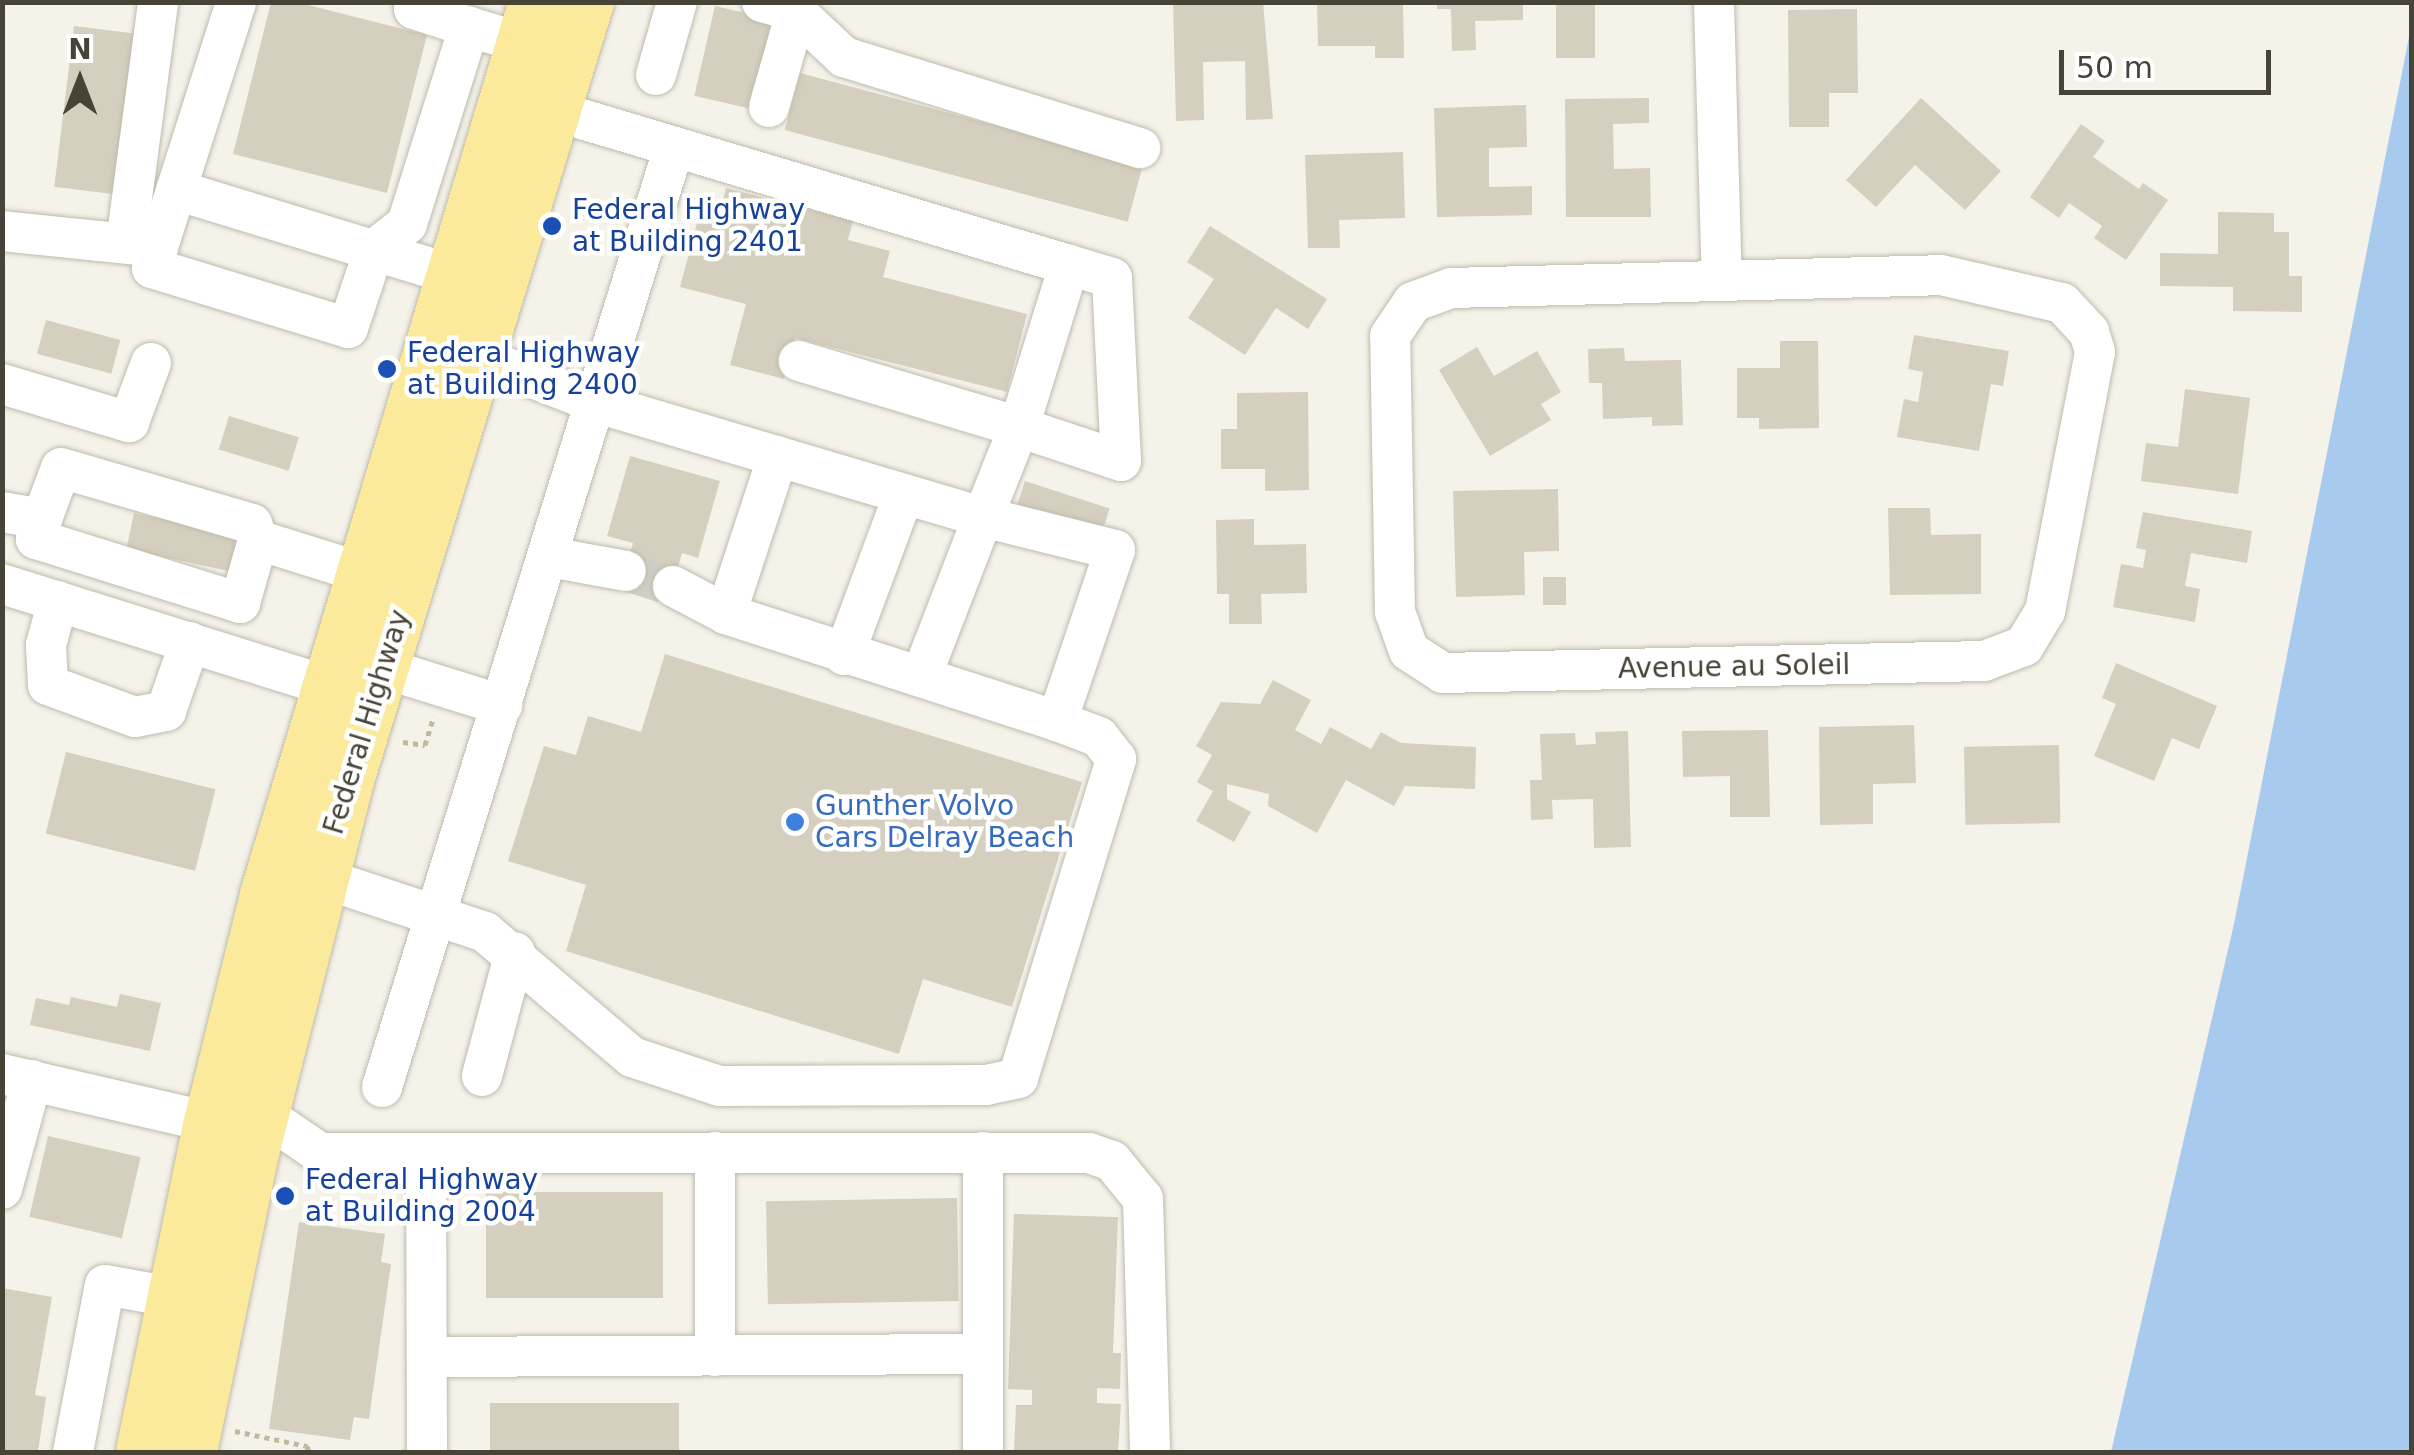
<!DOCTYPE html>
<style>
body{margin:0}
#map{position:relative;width:2414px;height:1455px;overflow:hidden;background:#f4f2e9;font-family:"DejaVu Sans",sans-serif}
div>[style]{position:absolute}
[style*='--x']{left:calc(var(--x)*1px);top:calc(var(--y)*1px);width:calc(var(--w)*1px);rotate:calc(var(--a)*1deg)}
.water>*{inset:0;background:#a7caee}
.building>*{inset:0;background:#d5cfbf;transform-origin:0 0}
.minor-tunnel>*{height:40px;margin-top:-20px;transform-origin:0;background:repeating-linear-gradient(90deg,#d1cfc5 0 40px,transparent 0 60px)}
.path>*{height:5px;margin-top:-2.5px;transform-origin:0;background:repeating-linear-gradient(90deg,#c1b89d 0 5px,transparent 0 10px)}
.roads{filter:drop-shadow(0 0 2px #bfbaac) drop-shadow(0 0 2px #bfbaac)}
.minor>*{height:40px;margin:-20px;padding:0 20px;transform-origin:20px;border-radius:20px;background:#fff}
.major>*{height:52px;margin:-26px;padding:0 26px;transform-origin:26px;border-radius:26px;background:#fbea9b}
.dots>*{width:28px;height:28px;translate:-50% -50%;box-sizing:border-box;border:5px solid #fff;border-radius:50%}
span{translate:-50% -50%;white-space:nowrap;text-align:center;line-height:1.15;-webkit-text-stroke:9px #fff;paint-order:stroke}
.transit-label{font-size:28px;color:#164399}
.left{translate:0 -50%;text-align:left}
.street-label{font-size:28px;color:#474337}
.shop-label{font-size:28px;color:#366cbe}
.frame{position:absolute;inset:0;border:5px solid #474337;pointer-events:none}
.north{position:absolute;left:30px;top:30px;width:100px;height:100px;-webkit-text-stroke:8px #fff;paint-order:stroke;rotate:0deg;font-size:28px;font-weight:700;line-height:40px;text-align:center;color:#474337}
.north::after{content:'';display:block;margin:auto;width:35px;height:45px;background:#474337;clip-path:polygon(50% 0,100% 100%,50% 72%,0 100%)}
.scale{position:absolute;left:2059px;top:50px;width:212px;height:45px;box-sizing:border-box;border:5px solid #474337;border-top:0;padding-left:12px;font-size:30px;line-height:35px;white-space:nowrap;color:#474337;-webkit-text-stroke:8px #fff;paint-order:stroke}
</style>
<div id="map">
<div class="water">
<div style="clip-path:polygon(2411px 27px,2411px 1452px,2111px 1452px,2234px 924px)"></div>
</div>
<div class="building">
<div style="clip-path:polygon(271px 2px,296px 2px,427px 35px,387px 193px,233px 154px)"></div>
<div style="clip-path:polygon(1173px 2px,1263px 2px,1273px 119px,1246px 120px,1245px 61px,1203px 62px,1204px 120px,1176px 121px)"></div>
<div style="clip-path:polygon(1317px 2px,1403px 2px,1404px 58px,1375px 58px,1375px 46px,1318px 46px)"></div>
<div style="clip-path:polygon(1437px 2px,1523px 2px,1523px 20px,1475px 21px,1476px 50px,1452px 51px,1451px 9px,1437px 9px)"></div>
<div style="left:1556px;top:2px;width:39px;height:56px"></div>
<div style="left:715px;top:6px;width:67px;height:92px;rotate:13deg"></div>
<div style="clip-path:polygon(1857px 9px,1858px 93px,1829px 93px,1829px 127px,1789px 127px,1788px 10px)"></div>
<div style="left:74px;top:26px;width:71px;height:162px;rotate:7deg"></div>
<div style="left:800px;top:73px;width:355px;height:59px;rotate:15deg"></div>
<div style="clip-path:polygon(1649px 98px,1649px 123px,1613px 124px,1614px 169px,1650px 168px,1651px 217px,1566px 217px,1565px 99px)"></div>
<div style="clip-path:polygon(1921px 98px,2001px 171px,1965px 210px,1915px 165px,1876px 207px,1846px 180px)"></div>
<div style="clip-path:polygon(1526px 105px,1527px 147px,1489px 148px,1489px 187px,1532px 186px,1532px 215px,1437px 217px,1434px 108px)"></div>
<div style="clip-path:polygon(2081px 124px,2105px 141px,2093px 157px,2139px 189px,2143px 183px,2168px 200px,2126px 260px,2094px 238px,2102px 226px,2069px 203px,2059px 218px,2030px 197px)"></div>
<div style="clip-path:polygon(1403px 152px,1405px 218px,1339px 220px,1340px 248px,1308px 248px,1305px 155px)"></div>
<div style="clip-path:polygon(726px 188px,853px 221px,848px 240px,890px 251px,883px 277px,1027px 314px,1007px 392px,795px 338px,784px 379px,730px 365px,746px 304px,680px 287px,701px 208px,720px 212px)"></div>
<div style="clip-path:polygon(2218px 212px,2274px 213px,2274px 232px,2289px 232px,2289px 276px,2302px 276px,2302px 312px,2233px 311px,2233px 287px,2160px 286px,2160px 253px,2218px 254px)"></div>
<div style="clip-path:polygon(1210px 226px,1327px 299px,1308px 329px,1276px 308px,1245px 355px,1188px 318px,1214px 279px,1187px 262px)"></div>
<div style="left:46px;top:320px;width:77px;height:35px;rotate:15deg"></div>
<div style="clip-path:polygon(1914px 335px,2009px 351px,2003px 386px,1991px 384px,1979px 451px,1897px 437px,1904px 399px,1918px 402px,1923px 372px,1908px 369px)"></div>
<div style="clip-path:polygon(1780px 341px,1818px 341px,1819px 428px,1759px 429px,1759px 418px,1737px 418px,1737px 368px,1780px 368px)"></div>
<div style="clip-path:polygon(1477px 347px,1494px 376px,1537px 351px,1561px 392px,1541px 404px,1551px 420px,1490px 456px,1439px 370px)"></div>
<div style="clip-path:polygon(1624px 348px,1625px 361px,1681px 360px,1683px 425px,1652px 426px,1652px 417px,1603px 419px,1602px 383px,1589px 383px,1588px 349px)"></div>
<div style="clip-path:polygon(2185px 389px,2250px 398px,2238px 494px,2141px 481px,2146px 443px,2178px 447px)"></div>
<div style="clip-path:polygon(1308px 392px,1309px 490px,1265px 491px,1265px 469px,1221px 469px,1221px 429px,1237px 429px,1237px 393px)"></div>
<div style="left:229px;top:416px;width:73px;height:35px;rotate:17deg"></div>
<div style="clip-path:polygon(630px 456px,720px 481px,698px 558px,682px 553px,668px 602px,620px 589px,633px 543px,607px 536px)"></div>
<div style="left:1025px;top:481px;width:89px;height:25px;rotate:18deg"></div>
<div style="clip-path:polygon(1558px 489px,1559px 551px,1524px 552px,1525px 595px,1456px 597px,1453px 491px)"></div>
<div style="clip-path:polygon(1888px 508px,1930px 508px,1931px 535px,1981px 534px,1981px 594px,1890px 595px)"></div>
<div style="clip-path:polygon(2143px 512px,2252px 531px,2247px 563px,2191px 553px,2185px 586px,2200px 589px,2195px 622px,2113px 607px,2121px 564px,2143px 568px,2146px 550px,2136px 548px)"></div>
<div style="left:134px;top:513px;width:113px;height:37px;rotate:12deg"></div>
<div style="clip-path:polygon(1254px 519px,1254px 545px,1306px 544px,1307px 593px,1261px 594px,1262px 624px,1229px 624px,1229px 594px,1217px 594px,1216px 520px)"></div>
<div style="left:1543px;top:577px;width:23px;height:28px"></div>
<div style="clip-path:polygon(665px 654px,1082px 782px,1012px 1007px,923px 979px,899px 1054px,566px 951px,586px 885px,508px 861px,544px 746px,576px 755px,588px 716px,641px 732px)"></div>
<div style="clip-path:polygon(2116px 663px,2217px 706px,2199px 749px,2172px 738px,2154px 781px,2094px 756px,2116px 704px,2102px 698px)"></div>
<div style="clip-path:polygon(1273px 680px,1311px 700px,1295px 730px,1321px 744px,1330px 727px,1371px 749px,1381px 732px,1401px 743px,1476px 747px,1475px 789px,1405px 786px,1394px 806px,1346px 780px,1317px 833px,1268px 806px,1269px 794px,1227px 784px,1227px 799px,1251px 812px,1234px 842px,1196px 821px,1213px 791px,1197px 782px,1212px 755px,1196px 746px,1221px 702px,1260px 704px)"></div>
<div style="clip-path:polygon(1914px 725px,1916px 783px,1873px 784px,1873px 824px,1820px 825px,1819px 727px)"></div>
<div style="clip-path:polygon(1768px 730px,1770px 817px,1730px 817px,1730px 776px,1683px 777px,1682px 731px)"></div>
<div style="clip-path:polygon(1628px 731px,1631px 847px,1594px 848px,1593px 799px,1552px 800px,1553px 819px,1531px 820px,1530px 780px,1542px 780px,1540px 734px,1575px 733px,1576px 745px,1596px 744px,1595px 732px)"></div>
<div style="left:2059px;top:745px;width:78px;height:95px;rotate:89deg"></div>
<div style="left:66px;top:752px;width:154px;height:84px;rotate:14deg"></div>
<div style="clip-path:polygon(120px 994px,161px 1003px,150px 1051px,30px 1025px,36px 998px,69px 1005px,71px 997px,117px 1007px)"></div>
<div style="left:48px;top:1136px;width:95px;height:83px;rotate:13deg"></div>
<div style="left:486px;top:1192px;width:177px;height:106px"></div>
<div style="left:957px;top:1198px;width:103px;height:191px;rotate:89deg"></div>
<div style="clip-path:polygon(1014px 1214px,1118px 1217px,1113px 1353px,1121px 1353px,1120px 1389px,1097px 1388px,1097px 1403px,1121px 1404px,1118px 1452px,1014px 1452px,1016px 1405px,1032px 1405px,1032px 1390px,1008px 1389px)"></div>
<div style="clip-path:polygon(299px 1222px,385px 1234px,381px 1262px,391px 1264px,369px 1419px,354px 1417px,350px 1440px,269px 1429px)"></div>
<div style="clip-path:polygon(2px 1288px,52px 1297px,35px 1395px,46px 1397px,38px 1452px,2px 1452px)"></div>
<div style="left:679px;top:1403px;width:49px;height:189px;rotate:90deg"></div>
</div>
<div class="minor-tunnel">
<div style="--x:626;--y:571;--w:49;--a:17.7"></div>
</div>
<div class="path">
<div style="--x:403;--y:742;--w:22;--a:8"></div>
<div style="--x:425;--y:745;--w:30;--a:-73"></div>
<div style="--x:235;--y:1431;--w:74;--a:11.8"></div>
<div style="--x:307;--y:1446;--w:6;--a:72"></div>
</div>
<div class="roads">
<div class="minor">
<div style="--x:416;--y:2;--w:7;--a:106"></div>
<div style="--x:414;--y:9;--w:58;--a:18.1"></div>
<div style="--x:762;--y:2;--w:35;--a:16"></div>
<div style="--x:796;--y:12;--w:66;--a:43.2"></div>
<div style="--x:844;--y:57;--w:310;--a:17.1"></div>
<div style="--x:1714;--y:2;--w:279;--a:88.4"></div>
<div style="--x:656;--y:75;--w:76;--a:-74"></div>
<div style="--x:769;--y:107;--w:99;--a:-74.1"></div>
<div style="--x:555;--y:111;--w:537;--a:16.68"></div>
<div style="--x:176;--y:190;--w:288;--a:17"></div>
<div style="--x:2;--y:231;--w:157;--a:5.9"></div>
<div style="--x:158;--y:247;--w:257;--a:-72.3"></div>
<div style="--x:126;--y:243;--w:243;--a:-82.4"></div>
<div style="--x:158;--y:247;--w:22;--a:106"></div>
<div style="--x:152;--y:268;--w:205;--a:17"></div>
<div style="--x:348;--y:328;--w:82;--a:-71.6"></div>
<div style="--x:374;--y:250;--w:42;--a:-38.2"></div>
<div style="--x:407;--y:224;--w:207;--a:-72.5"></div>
<div style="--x:469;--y:27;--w:56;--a:16.5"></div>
<div style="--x:1941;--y:275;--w:124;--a:13"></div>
<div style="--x:2062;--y:303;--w:40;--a:47"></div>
<div style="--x:2089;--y:332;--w:21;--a:73"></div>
<div style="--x:2095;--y:352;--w:264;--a:100.9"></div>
<div style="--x:2045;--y:611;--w:41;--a:121"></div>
<div style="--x:2024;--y:646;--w:43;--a:159.4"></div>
<div style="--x:1984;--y:661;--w:541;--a:178.73"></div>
<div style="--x:1443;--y:673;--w:40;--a:-147.1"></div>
<div style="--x:1409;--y:651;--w:41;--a:-109.7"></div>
<div style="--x:1395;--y:612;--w:276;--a:-91"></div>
<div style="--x:1390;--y:336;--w:41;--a:-55.9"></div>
<div style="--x:1413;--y:302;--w:40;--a:-20.2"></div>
<div style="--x:1451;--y:288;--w:490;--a:-1.5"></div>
<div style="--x:479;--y:357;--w:123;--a:21.4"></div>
<div style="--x:594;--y:402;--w:406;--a:16.5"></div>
<div style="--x:983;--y:517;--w:97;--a:-68.2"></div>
<div style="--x:1019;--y:427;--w:170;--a:-72.8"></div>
<div style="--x:1069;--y:265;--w:45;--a:16.8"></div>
<div style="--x:1112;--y:278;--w:183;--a:87.2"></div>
<div style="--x:1121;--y:461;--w:108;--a:-161.6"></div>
<div style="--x:1019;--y:427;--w:230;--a:-163.3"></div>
<div style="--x:2;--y:384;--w:133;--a:16.7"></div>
<div style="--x:129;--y:422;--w:63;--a:-69.6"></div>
<div style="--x:2;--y:512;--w:41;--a:9.9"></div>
<div style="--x:42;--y:519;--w:54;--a:-69.6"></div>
<div style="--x:61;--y:468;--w:199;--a:16.3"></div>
<div style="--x:252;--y:524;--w:17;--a:69"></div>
<div style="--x:258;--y:540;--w:107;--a:17.4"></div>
<div style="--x:42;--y:519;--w:21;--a:107"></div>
<div style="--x:36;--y:539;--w:214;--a:17.4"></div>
<div style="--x:240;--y:603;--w:66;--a:-74.1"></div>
<div style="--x:549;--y:557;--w:78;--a:10.3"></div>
<div style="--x:2;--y:584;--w:337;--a:17.4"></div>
<div style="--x:58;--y:601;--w:46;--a:105.3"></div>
<div style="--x:46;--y:645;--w:40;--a:87.1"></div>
<div style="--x:48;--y:685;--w:93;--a:20.2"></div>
<div style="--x:135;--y:717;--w:32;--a:-11"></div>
<div style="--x:166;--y:711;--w:73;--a:-70.8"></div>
<div style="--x:726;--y:614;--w:166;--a:-71.8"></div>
<div style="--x:844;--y:655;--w:170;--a:-69.6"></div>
<div style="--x:383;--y:668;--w:125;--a:17.3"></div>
<div style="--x:921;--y:677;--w:172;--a:-68.8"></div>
<div style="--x:983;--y:517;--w:136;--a:14"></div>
<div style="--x:1115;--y:550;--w:181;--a:108.7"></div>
<div style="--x:322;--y:878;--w:172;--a:18.3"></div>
<div style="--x:485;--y:932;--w:193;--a:40.4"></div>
<div style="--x:632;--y:1057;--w:92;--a:18.4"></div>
<div style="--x:719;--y:1086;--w:267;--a:-0.2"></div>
<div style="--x:986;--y:1085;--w:33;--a:-12"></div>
<div style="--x:1018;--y:1078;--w:334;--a:-72.9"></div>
<div style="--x:1116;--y:759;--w:28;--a:-128"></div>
<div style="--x:1099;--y:737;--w:45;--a:-159.1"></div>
<div style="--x:1057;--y:721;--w:348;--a:-162.1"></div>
<div style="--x:726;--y:614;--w:60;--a:-152.2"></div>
<div style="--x:2;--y:1074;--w:213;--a:13"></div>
<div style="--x:482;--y:1076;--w:128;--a:-75.1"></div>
<div style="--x:382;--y:1087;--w:984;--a:-72.74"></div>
<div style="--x:263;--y:1114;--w:69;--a:34.4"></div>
<div style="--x:320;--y:1153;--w:769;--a:0"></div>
<div style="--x:1089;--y:1153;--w:24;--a:19"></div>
<div style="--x:1112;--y:1161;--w:49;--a:50.8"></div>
<div style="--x:1143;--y:1199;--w:253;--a:88.4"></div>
<div style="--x:715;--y:1152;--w:204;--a:90"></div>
<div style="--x:426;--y:1153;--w:299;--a:89.8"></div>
<div style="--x:2;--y:1189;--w:113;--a:-74.6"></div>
<div style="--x:983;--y:1354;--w:98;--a:90"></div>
<div style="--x:427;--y:1357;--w:556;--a:-0.31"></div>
<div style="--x:983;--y:1354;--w:202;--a:-90"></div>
<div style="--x:73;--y:1452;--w:170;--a:-79.2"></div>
<div style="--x:105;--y:1285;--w:68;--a:10.2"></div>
</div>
<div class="major">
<div style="--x:142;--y:1452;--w:337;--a:-78.4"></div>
<div style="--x:210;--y:1122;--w:234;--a:-76.1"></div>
<div style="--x:266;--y:895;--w:933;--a:-73.24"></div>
<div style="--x:191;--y:1452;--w:305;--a:-78.3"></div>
<div style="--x:253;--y:1153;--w:388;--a:-75.7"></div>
<div style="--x:349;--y:777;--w:811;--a:-72.86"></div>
</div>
</div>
<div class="dots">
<div style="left:552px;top:226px;background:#1a4fb4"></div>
<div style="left:387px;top:369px;background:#1a4fb4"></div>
<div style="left:795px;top:822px;background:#3f7fe0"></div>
<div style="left:285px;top:1196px;background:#1a4fb4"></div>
</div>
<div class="transit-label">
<span class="left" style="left:572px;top:226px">Federal Highway<br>at Building 2401</span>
<span class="left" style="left:407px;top:369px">Federal Highway<br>at Building 2400</span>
<span class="left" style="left:305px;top:1196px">Federal Highway<br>at Building 2004</span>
</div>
<div class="street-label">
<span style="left:1734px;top:667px;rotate:-1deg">Avenue au Soleil</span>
<span style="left:367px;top:722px;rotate:-73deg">Federal Highway</span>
</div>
<div class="shop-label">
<span class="left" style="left:815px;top:822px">Gunther Volvo<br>Cars Delray Beach</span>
</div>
<div class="frame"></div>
<div class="north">N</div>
<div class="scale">50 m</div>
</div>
